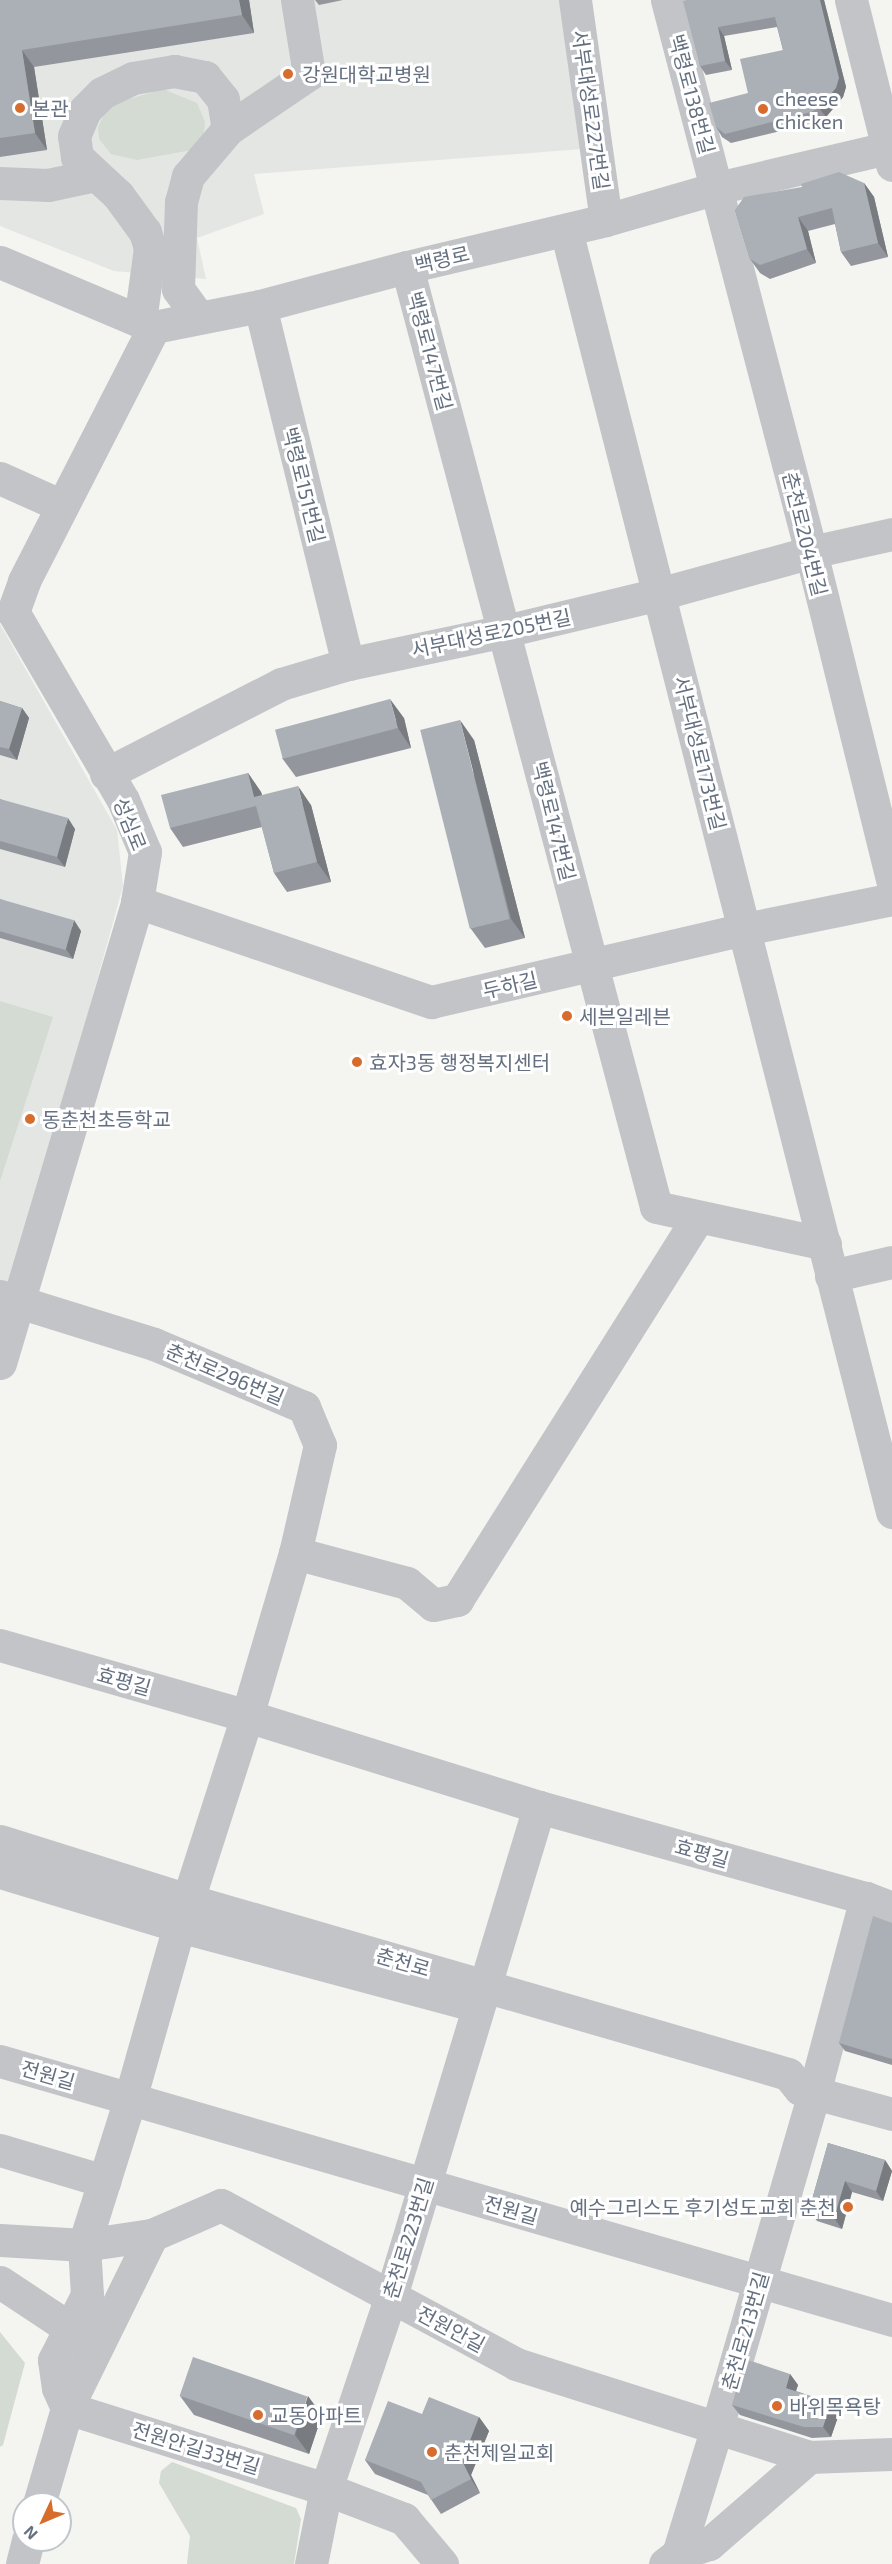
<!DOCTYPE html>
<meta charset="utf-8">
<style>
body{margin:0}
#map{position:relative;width:892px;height:2564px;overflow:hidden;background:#f4f4f0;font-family:"Exo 2","Noto Sans KR",sans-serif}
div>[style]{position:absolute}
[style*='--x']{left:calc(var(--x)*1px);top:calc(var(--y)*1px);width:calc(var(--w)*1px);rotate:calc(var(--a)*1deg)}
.built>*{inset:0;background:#e4e6e4}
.green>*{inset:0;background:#d4dbd2}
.minor>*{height:33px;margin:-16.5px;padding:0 16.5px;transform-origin:16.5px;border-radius:16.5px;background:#c2c4c8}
.wall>*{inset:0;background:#93979d}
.shaded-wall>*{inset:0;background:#787b7f}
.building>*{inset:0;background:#abb0b6;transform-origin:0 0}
.dots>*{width:16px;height:16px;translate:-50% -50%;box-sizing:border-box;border:3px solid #fff;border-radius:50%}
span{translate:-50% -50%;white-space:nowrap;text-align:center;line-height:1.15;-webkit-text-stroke:6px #fff;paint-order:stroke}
.poi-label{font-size:20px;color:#657080}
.left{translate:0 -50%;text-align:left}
.right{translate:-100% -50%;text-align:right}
.street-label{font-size:20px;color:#657080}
.north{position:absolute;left:12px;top:2492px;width:60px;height:60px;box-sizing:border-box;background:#fff;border:2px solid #c1c6cc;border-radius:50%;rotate:226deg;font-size:16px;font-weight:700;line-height:24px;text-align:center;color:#657080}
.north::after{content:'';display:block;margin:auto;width:21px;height:27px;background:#d76c2d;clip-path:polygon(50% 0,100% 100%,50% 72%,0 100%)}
</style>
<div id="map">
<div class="built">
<div style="clip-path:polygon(0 0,568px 0,582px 149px,254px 174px,264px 214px,197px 238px,206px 279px,114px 271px,0 226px)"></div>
<div style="clip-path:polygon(0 624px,117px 830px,123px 886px,12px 1290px,0 1286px)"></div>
</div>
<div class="green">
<div style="clip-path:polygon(163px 89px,197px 103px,205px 122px,203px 140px,192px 150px,137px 160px,111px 154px,99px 139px,98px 127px,105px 113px,119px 102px)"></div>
<div style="clip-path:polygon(0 1001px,53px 1017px,0 1181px)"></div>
<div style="clip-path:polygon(0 2332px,25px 2363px,3px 2445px,0 2447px)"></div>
<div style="clip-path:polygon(172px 2462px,296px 2508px,301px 2519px,294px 2564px,187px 2564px,190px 2536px,159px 2483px,161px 2471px)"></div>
</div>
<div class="minor">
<div style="--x:575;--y:0;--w:222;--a:82"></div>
<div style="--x:667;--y:0;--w:570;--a:75.38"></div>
<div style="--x:811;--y:552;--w:338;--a:76.1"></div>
<div style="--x:851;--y:0;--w:170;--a:76"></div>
<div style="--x:228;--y:129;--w:98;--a:-34.2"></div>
<div style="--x:309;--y:74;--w:75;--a:-99.2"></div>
<div style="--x:0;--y:183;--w:48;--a:2.4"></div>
<div style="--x:48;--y:185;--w:48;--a:-12"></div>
<div style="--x:566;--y:230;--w:1323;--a:75.73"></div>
<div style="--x:0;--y:262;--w:167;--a:22.9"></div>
<div style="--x:154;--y:327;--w:108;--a:-11.2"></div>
<div style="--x:260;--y:306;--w:152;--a:-14.9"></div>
<div style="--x:407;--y:267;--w:204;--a:-13.3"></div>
<div style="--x:606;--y:220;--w:116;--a:-16.1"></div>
<div style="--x:717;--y:188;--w:180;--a:-13.2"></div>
<div style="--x:407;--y:267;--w:972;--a:75.16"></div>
<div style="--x:656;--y:1207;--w:173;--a:12.3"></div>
<div style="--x:260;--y:306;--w:369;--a:76.2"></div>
<div style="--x:140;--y:321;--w:74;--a:-82.2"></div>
<div style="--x:150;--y:248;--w:17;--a:-107"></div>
<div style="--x:145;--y:232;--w:46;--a:-126.1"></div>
<div style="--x:118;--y:195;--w:56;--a:-137.2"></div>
<div style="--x:77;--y:157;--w:21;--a:-98"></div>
<div style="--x:74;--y:136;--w:28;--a:-67"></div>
<div style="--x:85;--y:110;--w:24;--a:-45"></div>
<div style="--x:102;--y:93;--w:34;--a:-26"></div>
<div style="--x:133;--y:78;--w:42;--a:-9.7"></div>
<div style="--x:174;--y:71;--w:32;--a:11"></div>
<div style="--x:205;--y:77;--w:28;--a:51"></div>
<div style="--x:223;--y:99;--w:30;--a:81"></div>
<div style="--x:228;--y:129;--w:62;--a:130.4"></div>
<div style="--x:188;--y:176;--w:27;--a:105"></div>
<div style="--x:181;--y:202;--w:87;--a:92"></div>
<div style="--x:178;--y:289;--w:34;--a:54"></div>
<div style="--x:0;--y:478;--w:68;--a:24.3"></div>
<div style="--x:106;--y:774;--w:197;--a:-27.2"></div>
<div style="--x:281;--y:684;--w:70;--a:-16.6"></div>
<div style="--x:348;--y:664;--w:160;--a:-11.9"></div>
<div style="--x:505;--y:631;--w:158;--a:-13.5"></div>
<div style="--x:659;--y:594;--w:158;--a:-15.4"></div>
<div style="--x:811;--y:552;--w:83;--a:-12.5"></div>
<div style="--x:137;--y:902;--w:311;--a:18.8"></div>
<div style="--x:431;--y:1002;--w:322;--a:-13.1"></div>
<div style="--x:745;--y:929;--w:150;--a:-11.5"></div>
<div style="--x:831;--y:1276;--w:63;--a:-12.9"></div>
<div style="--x:0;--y:1296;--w:161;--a:17.3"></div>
<div style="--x:154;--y:1344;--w:163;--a:22.8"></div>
<div style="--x:304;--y:1407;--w:41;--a:67.2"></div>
<div style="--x:320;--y:1445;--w:111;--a:103"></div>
<div style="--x:295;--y:1553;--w:170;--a:106.4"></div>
<div style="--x:247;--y:1716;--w:193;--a:107.8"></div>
<div style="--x:0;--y:1363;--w:481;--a:-73.4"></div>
<div style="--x:137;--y:902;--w:51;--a:-80.9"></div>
<div style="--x:145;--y:852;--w:56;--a:-112.9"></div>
<div style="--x:123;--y:800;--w:218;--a:-120.3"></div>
<div style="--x:13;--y:612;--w:33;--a:-70"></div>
<div style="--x:24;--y:581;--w:285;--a:-62.9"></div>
<div style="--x:295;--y:1553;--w:116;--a:15"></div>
<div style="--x:407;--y:1583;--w:34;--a:40"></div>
<div style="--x:433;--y:1605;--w:25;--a:-12"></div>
<div style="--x:457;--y:1600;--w:452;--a:-57.8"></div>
<div style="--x:0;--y:1645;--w:257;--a:16"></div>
<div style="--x:247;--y:1716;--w:306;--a:17.3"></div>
<div style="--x:539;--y:1807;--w:339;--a:15.6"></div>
<div style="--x:866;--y:1898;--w:28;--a:21"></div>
<div style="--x:0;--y:1841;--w:197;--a:17.4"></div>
<div style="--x:188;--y:1900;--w:625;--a:16.17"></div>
<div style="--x:788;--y:2074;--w:19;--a:51"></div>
<div style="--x:800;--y:2089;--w:95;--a:15.2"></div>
<div style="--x:0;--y:1872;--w:187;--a:16.8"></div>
<div style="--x:179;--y:1926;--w:294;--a:15"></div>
<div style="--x:179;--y:1926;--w:180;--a:105.8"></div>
<div style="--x:130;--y:2099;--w:153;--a:107.5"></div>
<div style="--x:84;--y:2245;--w:50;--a:86.6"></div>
<div style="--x:87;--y:2295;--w:73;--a:116.9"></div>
<div style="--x:54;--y:2360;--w:28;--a:82"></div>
<div style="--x:58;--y:2388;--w:22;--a:66"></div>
<div style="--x:67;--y:2408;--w:271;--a:17.4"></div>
<div style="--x:326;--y:2489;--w:84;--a:21"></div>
<div style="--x:404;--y:2519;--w:59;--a:49.8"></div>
<div style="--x:0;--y:2061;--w:929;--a:16.19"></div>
<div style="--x:0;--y:2150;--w:109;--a:16.6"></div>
<div style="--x:0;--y:2240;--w:84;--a:3.4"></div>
<div style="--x:84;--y:2245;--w:69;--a:-8.4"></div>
<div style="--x:152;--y:2235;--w:75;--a:-23.5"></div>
<div style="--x:221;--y:2205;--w:335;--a:28.3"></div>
<div style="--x:516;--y:2364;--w:307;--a:17.6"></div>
<div style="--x:809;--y:2457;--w:83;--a:-2.1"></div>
<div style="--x:0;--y:2282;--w:85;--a:33.5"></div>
<div style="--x:39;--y:2504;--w:100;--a:-73.7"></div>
<div style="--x:67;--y:2408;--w:193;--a:-63.8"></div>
<div style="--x:678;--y:2554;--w:33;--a:-18"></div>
<div style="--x:709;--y:2544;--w:133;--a:-41"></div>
<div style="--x:22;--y:2564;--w:25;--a:-76"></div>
<div style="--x:311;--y:2564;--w:76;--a:-78.7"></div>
<div style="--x:326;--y:2489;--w:204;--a:-71.4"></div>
<div style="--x:391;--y:2296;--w:511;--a:-73.16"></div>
<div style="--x:665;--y:2564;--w:16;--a:-38"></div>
<div style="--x:678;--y:2554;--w:133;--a:-72.9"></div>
<div style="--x:717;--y:2427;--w:348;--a:-73.8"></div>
<div style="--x:814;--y:2093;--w:202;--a:-75.1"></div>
</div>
<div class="wall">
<div style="clip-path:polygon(0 0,249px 0,254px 33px,34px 67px,47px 150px,0 157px)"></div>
<div style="clip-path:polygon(315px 0,343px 0,319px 5px)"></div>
<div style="clip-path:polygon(686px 0,824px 0,846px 87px,843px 97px,826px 117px,818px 122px,731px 143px,722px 137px,716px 127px,748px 93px,783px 50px,777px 27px,724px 36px,732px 70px,706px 75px,700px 66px)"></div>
<div style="clip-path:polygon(864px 183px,874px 197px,888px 257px,851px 266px,841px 252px,835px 224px,808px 231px,816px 263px,770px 279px,760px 273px,750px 259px,735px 210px)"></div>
<div style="clip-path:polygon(0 701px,22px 708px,29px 718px,17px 760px,0 755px)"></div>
<div style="clip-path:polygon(404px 718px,411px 748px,296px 777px,282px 758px)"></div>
<div style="clip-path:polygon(474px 740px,525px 938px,485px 948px,471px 929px)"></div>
<div style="clip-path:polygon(248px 773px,261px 792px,262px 795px,311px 805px,331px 882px,287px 892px,274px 873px,262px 827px,183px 847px,170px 828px)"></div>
<div style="clip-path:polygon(0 799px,75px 829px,65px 867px,0 849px)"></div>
<div style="clip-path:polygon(0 899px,81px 931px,73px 959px,0 938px)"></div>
<div style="clip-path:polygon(892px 1923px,892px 2065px,845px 2051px,839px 2043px)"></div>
<div style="clip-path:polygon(828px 2143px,885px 2160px,892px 2171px,883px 2201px,852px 2192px,842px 2229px,817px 2221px,809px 2210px)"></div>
<div style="clip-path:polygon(790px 2374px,798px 2385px,796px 2391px,831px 2403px,839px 2414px,831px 2437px,812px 2438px,740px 2415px,732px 2405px)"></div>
<div style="clip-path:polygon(180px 2396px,322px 2415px,309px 2454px,194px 2415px)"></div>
<div style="clip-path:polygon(422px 2414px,479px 2417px,489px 2431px,471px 2475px,480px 2493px,441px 2514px,428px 2495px,375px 2474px,365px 2460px)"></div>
</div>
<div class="shaded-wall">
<div style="clip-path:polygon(239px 0,249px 0,254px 33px,242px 15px)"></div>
<div style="clip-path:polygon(820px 0,824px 0,846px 87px,843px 97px,826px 117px,819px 108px)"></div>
<div style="clip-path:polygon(718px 27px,724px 36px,732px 70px,725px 61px)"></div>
<div style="clip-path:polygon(22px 50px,34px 67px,47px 150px,35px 133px)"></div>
<div style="clip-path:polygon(864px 183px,874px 197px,888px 257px,878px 243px)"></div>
<div style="clip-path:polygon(798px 217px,808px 231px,816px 263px,807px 249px)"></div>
<div style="clip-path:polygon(390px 699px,404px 718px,411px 748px,398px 728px)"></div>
<div style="clip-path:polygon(22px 708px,29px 718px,17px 760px,9px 749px)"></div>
<div style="clip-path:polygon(460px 720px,474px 740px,525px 938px,511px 919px)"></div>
<div style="clip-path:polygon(248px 773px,261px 792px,268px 816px,254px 797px)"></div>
<div style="clip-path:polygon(298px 786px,311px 805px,331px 882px,317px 862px)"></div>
<div style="clip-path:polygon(68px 818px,75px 829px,65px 867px,57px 857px)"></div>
<div style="clip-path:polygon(74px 920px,81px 931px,73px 959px,66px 949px)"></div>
<div style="clip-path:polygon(885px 2160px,892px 2171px,883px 2201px,876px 2191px)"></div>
<div style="clip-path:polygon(845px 2181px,852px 2192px,842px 2229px,834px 2218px)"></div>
<div style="clip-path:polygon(790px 2374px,798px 2385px,793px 2399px,786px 2388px)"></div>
<div style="clip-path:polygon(308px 2396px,322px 2415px,309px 2454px,295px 2435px)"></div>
<div style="clip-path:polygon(831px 2403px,839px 2414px,831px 2437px,823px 2427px)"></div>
<div style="clip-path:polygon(479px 2417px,489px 2431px,471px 2475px,480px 2493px,471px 2479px,462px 2461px)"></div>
</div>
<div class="building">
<div style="clip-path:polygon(0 0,239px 0,242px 15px,22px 50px,35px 133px,0 138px)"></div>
<div style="clip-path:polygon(686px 0,820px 0,839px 78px,836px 88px,819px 108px,811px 112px,725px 134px,716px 127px,709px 103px,748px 93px,740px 59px,783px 50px,775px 17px,718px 27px,725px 61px,700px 66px,683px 1px)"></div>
<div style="clip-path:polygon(839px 172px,864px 183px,878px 243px,841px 252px,832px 208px,798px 217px,807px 249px,760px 265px,750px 259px,735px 210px,744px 197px,802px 187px,801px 184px)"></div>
<div style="left:390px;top:699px;width:30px;height:119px;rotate:75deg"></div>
<div style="clip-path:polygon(0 701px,22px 708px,9px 749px,0 747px)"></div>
<div style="left:460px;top:720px;width:205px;height:41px;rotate:76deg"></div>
<div style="clip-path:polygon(248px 773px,254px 797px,298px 786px,317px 862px,274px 873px,256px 806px,170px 828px,161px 795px)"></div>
<div style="clip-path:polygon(0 799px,68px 818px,57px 857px,0 841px)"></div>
<div style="left:0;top:899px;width:77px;height:31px;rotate:16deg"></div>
<div style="clip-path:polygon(873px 1916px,892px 1923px,892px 2059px,839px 2043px)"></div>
<div style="clip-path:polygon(828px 2143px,885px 2160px,876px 2191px,845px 2181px,834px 2218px,809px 2210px)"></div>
<div style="left:193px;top:2357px;width:121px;height:41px;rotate:19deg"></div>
<div style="clip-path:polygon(745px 2359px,790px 2374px,786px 2388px,831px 2403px,823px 2427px,804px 2427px,732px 2405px)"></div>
<div style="clip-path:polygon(429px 2397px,479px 2417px,462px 2461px,471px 2479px,431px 2500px,421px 2482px,365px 2460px,388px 2401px,422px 2414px)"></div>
</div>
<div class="dots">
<div style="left:288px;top:74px;background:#d76c2d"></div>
<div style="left:20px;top:108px;background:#d76c2d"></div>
<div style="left:763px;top:109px;background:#d76c2d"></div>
<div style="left:567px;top:1016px;background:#d76c2d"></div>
<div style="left:357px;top:1062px;background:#d76c2d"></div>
<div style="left:30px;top:1119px;background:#d76c2d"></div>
<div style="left:848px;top:2207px;background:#d76c2d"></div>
<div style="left:777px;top:2406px;background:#d76c2d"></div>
<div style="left:258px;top:2415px;background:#d76c2d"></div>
<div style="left:432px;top:2452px;background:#d76c2d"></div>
</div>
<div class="poi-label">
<span class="left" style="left:302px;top:74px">강원대학교병원</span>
<span class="left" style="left:775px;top:110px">cheese<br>chicken</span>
<span class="left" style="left:32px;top:108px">본관</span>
<span class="left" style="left:579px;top:1016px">세븐일레븐</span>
<span class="left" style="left:369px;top:1062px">효자3동 행정복지센터</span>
<span class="left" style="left:42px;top:1119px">동춘천초등학교</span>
<span class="right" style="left:836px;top:2207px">예수그리스도 후기성도교회 춘천</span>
<span class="left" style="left:789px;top:2406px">바위목욕탕</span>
<span class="left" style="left:270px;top:2415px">교동아파트</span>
<span class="left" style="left:444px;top:2452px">춘천제일교회</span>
</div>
<div class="street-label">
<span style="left:692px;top:94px;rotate:75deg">백령로138번길</span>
<span style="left:591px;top:110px;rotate:82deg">서부대성로227번길</span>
<span style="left:442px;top:259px;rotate:-13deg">백령로</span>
<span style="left:430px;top:351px;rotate:75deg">백령로147번길</span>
<span style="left:304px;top:485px;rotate:76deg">백령로151번길</span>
<span style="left:805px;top:534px;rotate:76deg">춘천로204번길</span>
<span style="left:491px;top:633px;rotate:-12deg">서부대성로205번길</span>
<span style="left:700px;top:753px;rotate:76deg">서부대성로173번길</span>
<span style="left:554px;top:821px;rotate:76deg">백령로147번길</span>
<span style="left:130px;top:824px;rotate:68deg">성심로</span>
<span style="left:510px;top:985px;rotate:-13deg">두하길</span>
<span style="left:225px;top:1374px;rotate:23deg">춘천로296번길</span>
<span style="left:124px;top:1681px;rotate:16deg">효평길</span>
<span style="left:702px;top:1853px;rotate:16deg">효평길</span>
<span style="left:403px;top:1962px;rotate:16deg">춘천로</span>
<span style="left:48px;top:2075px;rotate:16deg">전원길</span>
<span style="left:511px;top:2210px;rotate:16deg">전원길</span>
<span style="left:408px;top:2238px;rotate:-73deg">춘천로223번길</span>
<span style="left:451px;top:2329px;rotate:28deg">전원안길</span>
<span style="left:745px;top:2331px;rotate:-74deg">춘천로213번길</span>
<span style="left:196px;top:2448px;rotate:17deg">전원안길33번길</span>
</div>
<div class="north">N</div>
</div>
